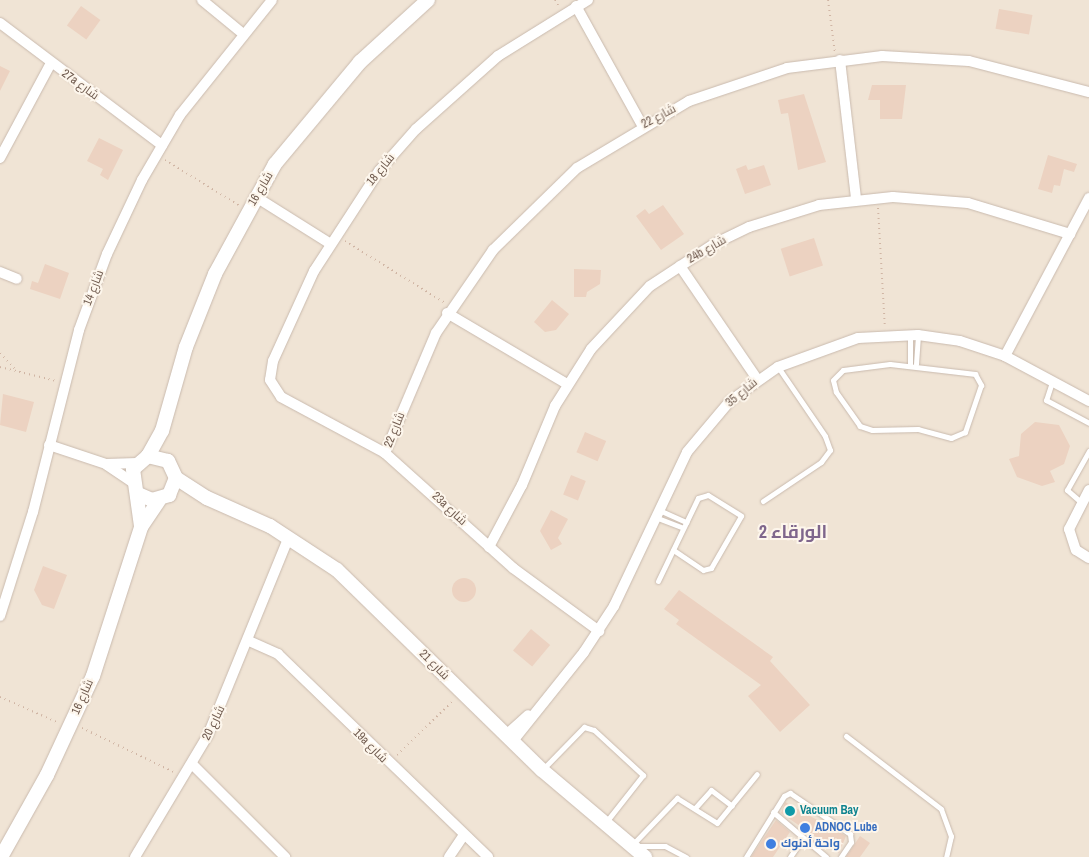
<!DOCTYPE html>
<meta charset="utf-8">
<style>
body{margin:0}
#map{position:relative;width:1089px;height:857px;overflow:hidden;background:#f9f2e6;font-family:"Archivo Narrow",Cairo,sans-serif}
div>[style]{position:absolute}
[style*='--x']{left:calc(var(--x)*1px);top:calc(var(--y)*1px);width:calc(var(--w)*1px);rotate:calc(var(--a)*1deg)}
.residential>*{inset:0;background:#f0e4d5;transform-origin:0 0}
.building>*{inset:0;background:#ecd2c1;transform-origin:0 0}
.round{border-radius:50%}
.path>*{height:2px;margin-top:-1px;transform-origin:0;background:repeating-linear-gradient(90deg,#d0b5a4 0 1px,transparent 0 5px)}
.roads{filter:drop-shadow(0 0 1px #c9baae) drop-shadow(0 0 1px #c9baae)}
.lane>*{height:5px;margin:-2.5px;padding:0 2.5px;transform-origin:2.5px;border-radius:2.5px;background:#fff}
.street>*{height:10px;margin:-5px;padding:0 5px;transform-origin:5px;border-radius:5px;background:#fff}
.secondary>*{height:14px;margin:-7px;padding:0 7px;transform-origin:7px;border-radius:7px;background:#fff}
.dots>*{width:14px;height:14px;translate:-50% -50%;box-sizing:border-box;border:2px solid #fdf6ec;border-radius:50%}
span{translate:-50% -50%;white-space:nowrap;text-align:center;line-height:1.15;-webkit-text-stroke:4px #fdf6ec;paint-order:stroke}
.street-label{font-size:12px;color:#6f5a4e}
.culture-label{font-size:12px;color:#0d838f;font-weight:700}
.left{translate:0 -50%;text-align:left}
.shop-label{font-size:12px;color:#366cbe;font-weight:700}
.district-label{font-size:18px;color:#7f668c;font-weight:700}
</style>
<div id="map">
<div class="residential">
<div style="left:0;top:0;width:1089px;height:857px"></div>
</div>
<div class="building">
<div style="left:81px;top:6px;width:24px;height:24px;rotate:36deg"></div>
<div style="left:999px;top:9px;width:34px;height:20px;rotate:10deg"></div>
<div style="clip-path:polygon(0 66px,10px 71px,0 91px)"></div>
<div style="clip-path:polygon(872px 85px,906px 85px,902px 119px,880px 119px,880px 100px,868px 100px)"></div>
<div style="clip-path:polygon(804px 94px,826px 162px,798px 170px,788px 113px,781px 114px,778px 100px)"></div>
<div style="clip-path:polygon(99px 138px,123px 150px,108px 180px,100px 175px,103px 169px,87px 161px)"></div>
<div style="clip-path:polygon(1048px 155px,1077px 164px,1074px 172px,1064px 169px,1060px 186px,1054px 185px,1052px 193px,1038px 189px)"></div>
<div style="clip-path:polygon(746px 165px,748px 170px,764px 165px,771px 185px,745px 194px,736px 169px)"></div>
<div style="clip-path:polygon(663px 205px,684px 234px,661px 250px,636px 216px,645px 209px,649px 214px)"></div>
<div style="left:814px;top:238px;width:29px;height:35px;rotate:72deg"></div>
<div style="clip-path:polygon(45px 264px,69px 273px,60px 299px,30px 289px,32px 281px,38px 283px)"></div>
<div style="clip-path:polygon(574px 269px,601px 270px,600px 284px,587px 292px,586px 297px,574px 297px)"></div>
<div style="clip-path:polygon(552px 300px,569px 314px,556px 330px,545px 332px,534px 322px)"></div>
<div style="clip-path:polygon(3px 394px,34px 402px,26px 432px,0 425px)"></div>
<div style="clip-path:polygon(1035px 422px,1059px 425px,1070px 446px,1064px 464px,1050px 471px,1055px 482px,1042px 486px,1017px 477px,1009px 459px,1019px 456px,1021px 434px)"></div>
<div style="left:585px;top:432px;width:23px;height:22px;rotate:23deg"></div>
<div style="left:571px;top:475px;width:16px;height:21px;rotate:22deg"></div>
<div style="clip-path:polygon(551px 510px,568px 519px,558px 538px,562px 544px,551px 550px,540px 531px)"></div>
<div style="clip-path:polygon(43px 566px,67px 575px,54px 609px,42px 605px,34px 590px)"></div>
<div class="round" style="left:452px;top:578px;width:24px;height:24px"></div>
<div style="clip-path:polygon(679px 590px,773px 657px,770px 661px,810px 705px,780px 732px,748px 696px,761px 685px,676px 624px,679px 620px,664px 609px)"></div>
<div style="left:531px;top:629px;width:25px;height:28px;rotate:40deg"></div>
<div style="clip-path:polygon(785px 802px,846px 836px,839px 853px,781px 813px)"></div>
<div style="clip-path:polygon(776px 820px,790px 832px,773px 857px,751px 857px)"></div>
<div style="clip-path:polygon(860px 836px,870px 843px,860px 857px,846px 857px)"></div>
</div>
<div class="path">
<div style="--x:555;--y:0;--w:8;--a:60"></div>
<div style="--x:828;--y:0;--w:53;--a:82.5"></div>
<div style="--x:165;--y:160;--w:88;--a:31.5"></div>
<div style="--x:878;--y:208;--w:120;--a:86.7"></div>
<div style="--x:345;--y:241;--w:118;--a:31.8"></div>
<div style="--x:0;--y:353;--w:25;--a:47"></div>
<div style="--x:0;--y:367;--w:58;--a:14"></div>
<div style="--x:0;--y:697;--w:64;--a:23.8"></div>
<div style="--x:82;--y:728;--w:102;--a:25.6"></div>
<div style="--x:397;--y:755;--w:78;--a:-44"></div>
</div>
<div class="roads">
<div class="lane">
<div style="--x:890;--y:364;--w:86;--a:6.7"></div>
<div style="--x:975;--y:374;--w:13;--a:61"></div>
<div style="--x:981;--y:385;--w:50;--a:108.8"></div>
<div style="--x:965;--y:432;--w:15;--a:157"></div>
<div style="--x:951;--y:438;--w:34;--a:-165"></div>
<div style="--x:918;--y:429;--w:46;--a:178.8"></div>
<div style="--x:872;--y:430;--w:13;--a:-162"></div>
<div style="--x:860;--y:426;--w:42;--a:-125.2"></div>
<div style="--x:836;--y:392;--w:12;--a:-104"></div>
<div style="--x:833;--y:380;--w:14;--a:-45"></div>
<div style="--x:843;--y:370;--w:47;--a:-7.3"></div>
<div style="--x:910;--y:364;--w:29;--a:-90"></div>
<div style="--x:916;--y:364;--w:29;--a:-86"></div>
<div style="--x:1052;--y:382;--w:19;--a:108"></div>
<div style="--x:1046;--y:400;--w:49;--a:28.1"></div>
<div style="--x:763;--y:501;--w:70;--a:-33.9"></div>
<div style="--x:821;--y:462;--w:15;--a:-53"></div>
<div style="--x:830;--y:450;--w:15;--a:-110"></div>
<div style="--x:825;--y:436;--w:83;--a:-124.3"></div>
<div style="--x:1082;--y:503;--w:20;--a:-139"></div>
<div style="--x:1067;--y:490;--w:45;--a:-60.6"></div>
<div style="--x:659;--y:510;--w:30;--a:24"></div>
<div style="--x:655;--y:517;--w:30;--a:21"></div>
<div style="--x:658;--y:581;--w:92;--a:-64.3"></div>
<div style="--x:698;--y:498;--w:10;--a:-17"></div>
<div style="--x:708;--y:495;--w:39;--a:32"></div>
<div style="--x:741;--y:516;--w:60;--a:120"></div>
<div style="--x:711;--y:568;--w:8;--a:166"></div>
<div style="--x:703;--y:570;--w:36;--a:-146"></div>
<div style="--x:846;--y:736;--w:120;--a:37.5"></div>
<div style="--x:941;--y:809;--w:29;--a:70"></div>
<div style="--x:951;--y:836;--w:22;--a:103"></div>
<div style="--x:543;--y:769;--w:59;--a:-45.7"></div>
<div style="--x:584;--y:727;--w:10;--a:17"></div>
<div style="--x:594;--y:730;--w:67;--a:42.6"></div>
<div style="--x:643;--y:775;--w:60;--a:128.2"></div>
<div style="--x:695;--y:808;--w:24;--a:-48"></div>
<div style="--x:711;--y:790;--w:26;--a:37"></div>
<div style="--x:773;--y:812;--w:70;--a:40.3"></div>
<div style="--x:633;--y:844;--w:64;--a:-46.3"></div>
<div style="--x:677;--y:798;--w:47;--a:32"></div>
<div style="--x:717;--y:823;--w:63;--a:-50.8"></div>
<div style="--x:636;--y:846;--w:29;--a:0"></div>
<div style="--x:665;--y:846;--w:24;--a:28"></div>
<div style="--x:746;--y:857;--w:72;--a:-58.1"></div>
<div style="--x:784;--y:796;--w:7;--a:-27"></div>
<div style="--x:790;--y:793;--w:73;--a:34.3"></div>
<div style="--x:850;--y:834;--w:8;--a:83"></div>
<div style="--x:851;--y:842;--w:18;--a:124"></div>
<div style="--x:790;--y:857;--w:22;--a:-56"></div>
</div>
<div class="street">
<div style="--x:202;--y:0;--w:52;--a:39.5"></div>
<div style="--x:588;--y:0;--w:106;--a:148.1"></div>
<div style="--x:498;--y:56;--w:110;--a:138.3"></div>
<div style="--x:416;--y:129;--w:56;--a:131.4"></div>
<div style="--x:379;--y:171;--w:119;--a:123"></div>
<div style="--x:314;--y:271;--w:99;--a:114.5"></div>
<div style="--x:273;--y:361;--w:19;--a:99"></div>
<div style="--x:270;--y:380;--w:20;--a:57"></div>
<div style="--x:281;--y:397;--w:118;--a:28.3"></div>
<div style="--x:385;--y:453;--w:172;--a:41.9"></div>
<div style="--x:513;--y:568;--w:107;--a:36.2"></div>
<div style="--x:576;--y:6;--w:136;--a:61"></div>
<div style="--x:0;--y:23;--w:203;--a:37"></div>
<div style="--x:840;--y:60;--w:140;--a:83.4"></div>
<div style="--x:0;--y:158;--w:108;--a:-61.8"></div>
<div style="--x:256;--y:197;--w:86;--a:32.2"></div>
<div style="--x:680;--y:266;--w:137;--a:55.7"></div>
<div style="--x:0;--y:272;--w:18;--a:22"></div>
<div style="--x:447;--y:313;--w:139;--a:30.6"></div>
<div style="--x:1005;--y:356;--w:179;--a:-62"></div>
<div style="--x:49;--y:445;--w:60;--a:18.4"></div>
<div style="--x:106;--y:464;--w:31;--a:-2"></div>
<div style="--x:385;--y:453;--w:130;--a:-67"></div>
<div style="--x:436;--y:333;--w:101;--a:-55.5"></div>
<div style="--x:493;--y:250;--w:117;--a:-44.3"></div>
<div style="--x:577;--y:168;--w:131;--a:-30.9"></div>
<div style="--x:689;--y:101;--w:103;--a:-18.6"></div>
<div style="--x:787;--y:68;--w:96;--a:-7.2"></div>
<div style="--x:882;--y:56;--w:87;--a:3.3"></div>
<div style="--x:969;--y:61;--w:124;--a:14.5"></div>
<div style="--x:107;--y:465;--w:30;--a:34"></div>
<div style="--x:1089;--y:490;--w:44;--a:117.1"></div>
<div style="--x:1069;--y:529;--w:22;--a:72"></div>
<div style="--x:1076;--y:550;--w:15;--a:32"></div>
<div style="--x:489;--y:547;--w:70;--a:-62"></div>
<div style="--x:522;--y:485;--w:86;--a:-67.3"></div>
<div style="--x:555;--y:406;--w:67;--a:-57.7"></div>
<div style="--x:591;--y:349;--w:86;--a:-46.9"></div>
<div style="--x:650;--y:286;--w:77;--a:-33.3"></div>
<div style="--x:714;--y:244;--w:39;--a:-26"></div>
<div style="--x:749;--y:227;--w:73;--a:-17.4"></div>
<div style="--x:819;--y:205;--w:74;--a:-6.2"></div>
<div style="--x:893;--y:197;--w:75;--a:4.6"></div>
<div style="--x:968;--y:203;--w:107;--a:16.9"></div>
<div style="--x:0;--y:616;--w:109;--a:-72.4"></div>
<div style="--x:33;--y:512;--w:188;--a:-75.8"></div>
<div style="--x:79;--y:330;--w:81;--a:-69.8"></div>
<div style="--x:107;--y:254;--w:82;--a:-64.7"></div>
<div style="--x:142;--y:180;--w:75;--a:-59.7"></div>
<div style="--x:180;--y:115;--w:147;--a:-51.3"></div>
<div style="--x:249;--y:641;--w:32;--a:24"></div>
<div style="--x:278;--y:654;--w:292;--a:44"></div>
<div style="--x:505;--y:736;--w:31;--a:-42"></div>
<div style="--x:512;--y:742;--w:115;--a:-51.3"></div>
<div style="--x:584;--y:652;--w:55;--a:-56.9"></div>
<div style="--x:614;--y:606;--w:170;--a:-64.6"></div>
<div style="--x:687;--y:452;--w:67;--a:-49.9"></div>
<div style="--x:730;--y:401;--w:59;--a:-35.3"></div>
<div style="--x:778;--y:367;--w:85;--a:-19.9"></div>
<div style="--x:858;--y:338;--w:60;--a:-2.9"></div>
<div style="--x:918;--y:335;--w:42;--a:8.1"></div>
<div style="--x:960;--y:341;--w:47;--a:18.4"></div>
<div style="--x:1005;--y:356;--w:95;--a:28.2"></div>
<div style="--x:192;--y:764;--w:132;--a:45"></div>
<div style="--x:135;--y:857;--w:142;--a:-59.1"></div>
<div style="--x:208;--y:735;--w:214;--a:-67.8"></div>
<div style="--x:449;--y:857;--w:25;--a:-56"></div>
</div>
<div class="secondary">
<div style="--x:148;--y:456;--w:29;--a:-61"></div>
<div style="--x:162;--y:431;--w:87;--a:-74.1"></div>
<div style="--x:186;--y:347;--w:79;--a:-68.3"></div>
<div style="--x:215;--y:274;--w:125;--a:-61.4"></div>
<div style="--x:275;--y:164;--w:133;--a:-50.2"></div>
<div style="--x:360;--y:62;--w:92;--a:-42.4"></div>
<div style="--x:176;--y:478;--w:37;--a:33"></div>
<div style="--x:207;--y:498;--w:69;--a:24"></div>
<div style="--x:270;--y:526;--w:80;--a:33.3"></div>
<div style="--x:337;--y:570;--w:286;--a:44.3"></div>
<div style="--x:542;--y:770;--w:135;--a:40.2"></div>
<div style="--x:138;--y:494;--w:15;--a:23"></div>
<div style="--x:152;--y:500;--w:18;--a:-16"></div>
<div style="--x:169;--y:495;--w:18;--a:-68"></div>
<div style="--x:176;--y:478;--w:19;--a:-115"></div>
<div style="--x:168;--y:461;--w:21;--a:-166"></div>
<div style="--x:148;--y:456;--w:20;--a:139"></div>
<div style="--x:133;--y:469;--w:58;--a:82"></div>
<div style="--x:1;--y:857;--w:94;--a:-60.7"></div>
<div style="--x:47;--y:775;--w:109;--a:-65.1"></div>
<div style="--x:93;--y:676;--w:157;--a:-72.1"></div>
<div style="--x:141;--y:527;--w:32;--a:-56"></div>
</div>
</div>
<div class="dots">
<div style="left:790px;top:811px;background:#0f9aa8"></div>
<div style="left:805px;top:828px;background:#3f7fe0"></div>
<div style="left:771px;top:844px;background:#3f7fe0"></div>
</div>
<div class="street-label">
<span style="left:80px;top:85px;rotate:36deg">27a شارع</span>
<span style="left:659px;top:117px;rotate:-28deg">شارع 22</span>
<span style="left:381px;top:170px;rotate:-51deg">شارع 18</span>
<span style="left:261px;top:189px;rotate:-59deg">شارع 16</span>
<span style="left:707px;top:250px;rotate:-30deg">24b شارع</span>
<span style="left:94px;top:288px;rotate:-69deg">شارع 14</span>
<span style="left:742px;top:393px;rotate:-40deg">شارع 35</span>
<span style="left:395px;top:430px;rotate:-68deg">شارع 22</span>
<span style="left:449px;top:509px;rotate:43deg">23a شارع</span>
<span style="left:434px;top:665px;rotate:45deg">شارع 21</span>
<span style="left:83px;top:697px;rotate:-66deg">شارع 16</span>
<span style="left:214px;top:723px;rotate:-64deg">شارع 20</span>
<span style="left:370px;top:746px;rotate:45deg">19a شارع</span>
</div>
<div class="culture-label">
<span class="left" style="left:800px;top:811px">Vacuum Bay</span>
</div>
<div class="shop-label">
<span class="left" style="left:815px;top:828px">ADNOC Lube</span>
<span class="left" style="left:781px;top:844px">واحة أدنوك</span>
</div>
<div class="district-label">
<span style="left:793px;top:532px">الورقاء 2</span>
</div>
</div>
